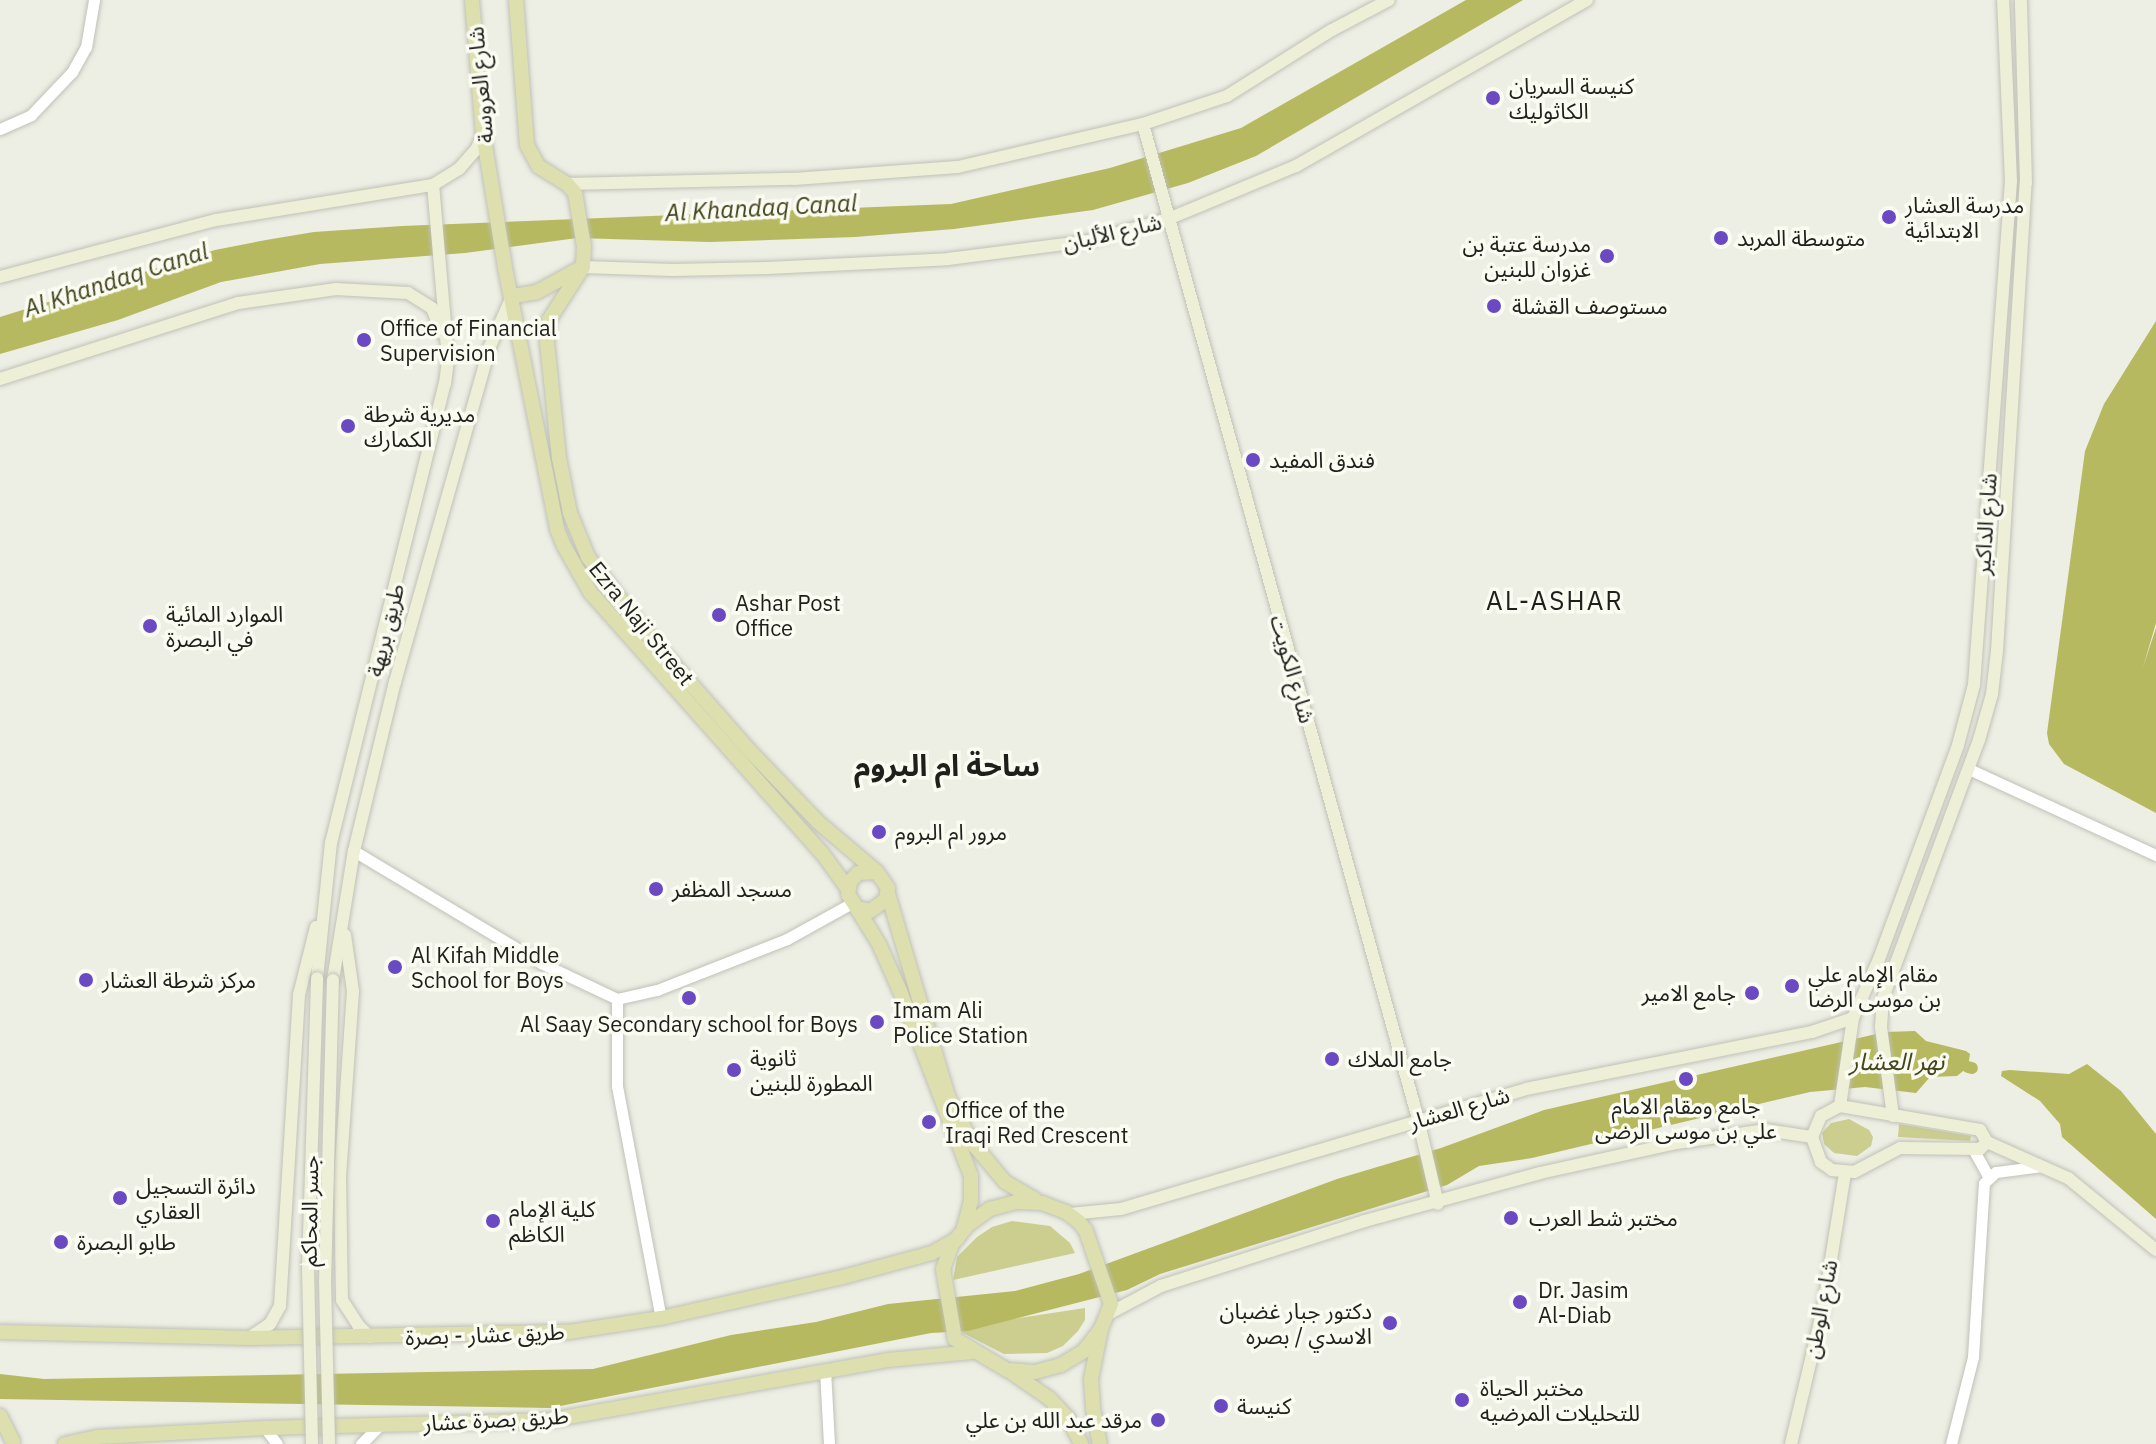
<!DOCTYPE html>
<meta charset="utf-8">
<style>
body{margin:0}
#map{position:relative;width:2156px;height:1444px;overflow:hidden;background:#edeee4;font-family:"IBM Plex Sans","Noto Sans Arabic",sans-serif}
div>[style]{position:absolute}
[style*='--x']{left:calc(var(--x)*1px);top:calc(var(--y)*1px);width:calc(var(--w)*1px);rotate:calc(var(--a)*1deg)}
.green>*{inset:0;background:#cbce8e}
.water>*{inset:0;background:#b6b95f}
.canal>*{height:12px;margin:-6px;padding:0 6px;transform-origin:6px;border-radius:6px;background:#b6b95f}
.roads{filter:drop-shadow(0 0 2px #c0c1b7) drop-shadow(0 0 2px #c0c1b7)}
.tertiary>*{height:11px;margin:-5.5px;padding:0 5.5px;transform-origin:5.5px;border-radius:5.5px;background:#fff}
.secondary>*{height:12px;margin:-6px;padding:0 6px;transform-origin:6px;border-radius:6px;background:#eeefd7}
.primary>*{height:14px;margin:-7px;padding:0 7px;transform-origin:7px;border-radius:7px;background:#dddfaf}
.bridges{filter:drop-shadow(0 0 2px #c0c1b7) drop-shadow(0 0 2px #c0c1b7)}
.secondary-bridge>*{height:12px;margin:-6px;padding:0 6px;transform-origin:6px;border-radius:6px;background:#eeefd7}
.dots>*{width:22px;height:22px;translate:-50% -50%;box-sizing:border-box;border:4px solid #fafbf1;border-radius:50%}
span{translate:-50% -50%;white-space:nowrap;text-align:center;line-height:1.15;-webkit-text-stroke:7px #fafbf1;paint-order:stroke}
.street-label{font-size:22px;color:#1f1f1c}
.poi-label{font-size:22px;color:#1f1f1c}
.left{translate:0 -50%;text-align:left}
.right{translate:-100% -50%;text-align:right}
.water-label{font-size:24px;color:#44451e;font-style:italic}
.quarter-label{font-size:26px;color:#1f1f1c;letter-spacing:2px}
.district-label{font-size:30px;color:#1f1f1c;font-weight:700}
</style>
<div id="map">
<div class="green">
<div style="clip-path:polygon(1849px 1119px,1869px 1130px,1873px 1137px,1871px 1146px,1857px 1156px,1834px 1153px,1824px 1144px,1822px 1133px,1831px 1123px)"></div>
<div style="clip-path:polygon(1899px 1124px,1971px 1136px,1970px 1141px,1898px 1137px)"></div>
<div style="clip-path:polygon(1012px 1221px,1050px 1226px,1070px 1243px,1075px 1253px,953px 1280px,957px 1257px,977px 1237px,992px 1227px)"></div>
<div style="clip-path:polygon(1085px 1308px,1085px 1320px,1078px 1331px,1063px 1346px,1047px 1353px,1004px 1354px,963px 1333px,961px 1327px)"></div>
</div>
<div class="water">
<div style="clip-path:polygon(1466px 0,1523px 0,1256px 156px,1188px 183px,1093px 210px,954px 229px,855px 237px,710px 242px,577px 238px,465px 253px,320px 264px,221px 282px,118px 320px,0 354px,0 317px,215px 250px,266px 240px,314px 232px,402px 226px,951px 204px,1110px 168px,1241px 128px)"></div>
<div style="clip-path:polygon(2156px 321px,2156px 623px,2143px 667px,2156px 628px,2156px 813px,2064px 764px,2049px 744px,2047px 733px,2085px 451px,2104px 404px)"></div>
<div style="clip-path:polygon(1915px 1031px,1926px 1041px,1966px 1051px,1970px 1054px,1968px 1067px,1957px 1076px,1930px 1077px,1916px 1093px,1865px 1087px,1810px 1092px,1532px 1158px,1479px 1166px,1447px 1185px,1160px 1274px,1127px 1290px,968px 1331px,931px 1333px,550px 1408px,0 1399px,0 1374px,44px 1379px,593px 1369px,731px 1335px,816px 1322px,888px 1304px,1015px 1291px,1079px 1274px,1337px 1179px,1441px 1148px,1544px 1110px,1885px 1032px)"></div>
<div style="clip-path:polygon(2087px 1064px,2121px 1091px,2156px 1134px,2156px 1219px,2062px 1137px,2060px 1124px,2040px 1101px,2001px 1076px,2002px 1071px,2010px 1070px,2069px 1074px)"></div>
</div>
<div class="canal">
<div style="--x:1968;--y:1067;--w:4;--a:14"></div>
</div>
<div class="roads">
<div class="tertiary">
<div style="--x:0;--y:129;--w:34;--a:-24"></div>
<div style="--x:31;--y:115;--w:59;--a:-46.4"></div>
<div style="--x:72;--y:72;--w:29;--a:-61"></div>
<div style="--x:86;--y:47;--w:48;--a:-80.3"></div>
<div style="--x:1969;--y:769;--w:206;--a:24.7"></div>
<div style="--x:354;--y:851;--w:218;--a:30.9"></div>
<div style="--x:541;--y:963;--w:84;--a:25.3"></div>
<div style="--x:617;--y:999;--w:41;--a:-12.7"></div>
<div style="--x:657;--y:990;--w:140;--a:-21.4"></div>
<div style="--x:787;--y:939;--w:74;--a:-29"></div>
<div style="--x:617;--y:999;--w:87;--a:90"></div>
<div style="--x:617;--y:1086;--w:236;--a:79.3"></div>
<div style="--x:1973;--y:1149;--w:31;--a:61"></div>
<div style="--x:825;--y:1370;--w:74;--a:86.9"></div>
<div style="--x:265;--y:1428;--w:20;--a:53"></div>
<div style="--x:361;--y:1444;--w:28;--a:-45"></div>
<div style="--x:1951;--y:1444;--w:90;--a:-75.8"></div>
<div style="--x:1973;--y:1357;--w:174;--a:-86.4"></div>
<div style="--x:1984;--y:1183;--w:16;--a:-43"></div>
<div style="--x:1996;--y:1172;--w:46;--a:-7.4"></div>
</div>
<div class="secondary">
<div style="--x:1143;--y:124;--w:1032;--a:74.55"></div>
<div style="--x:1418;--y:1119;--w:87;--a:76.8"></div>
<div style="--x:567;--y:184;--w:227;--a:-1.3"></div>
<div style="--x:794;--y:179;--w:164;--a:-4.2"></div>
<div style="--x:958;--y:167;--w:190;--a:-13.1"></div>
<div style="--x:1143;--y:124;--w:89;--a:-18.4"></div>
<div style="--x:1227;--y:96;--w:124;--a:-32.2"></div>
<div style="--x:1332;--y:30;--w:64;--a:-27.8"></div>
<div style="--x:583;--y:267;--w:90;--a:1.9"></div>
<div style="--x:673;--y:270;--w:94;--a:-1.2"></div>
<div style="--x:767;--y:268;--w:181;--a:-2.8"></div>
<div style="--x:948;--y:259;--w:141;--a:-7.3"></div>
<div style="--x:1088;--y:241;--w:83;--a:-15.4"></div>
<div style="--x:1168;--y:219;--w:139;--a:-22.5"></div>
<div style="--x:1296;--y:166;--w:335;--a:-29.7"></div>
<div style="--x:0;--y:277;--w:223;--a:-14.8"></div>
<div style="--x:216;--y:220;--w:220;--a:-9.2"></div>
<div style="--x:0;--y:379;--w:250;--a:-17.7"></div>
<div style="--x:238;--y:303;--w:99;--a:-8.1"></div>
<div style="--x:336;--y:289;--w:72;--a:3.2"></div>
<div style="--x:408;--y:293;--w:28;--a:32"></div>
<div style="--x:432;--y:308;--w:27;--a:68"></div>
<div style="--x:345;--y:935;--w:57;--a:81.9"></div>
<div style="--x:353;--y:991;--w:185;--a:94"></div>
<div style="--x:340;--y:1176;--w:124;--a:89.1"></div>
<div style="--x:342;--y:1300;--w:30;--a:57"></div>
<div style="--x:358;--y:1325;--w:17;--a:45"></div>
<div style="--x:317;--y:978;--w:136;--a:-84.1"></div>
<div style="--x:331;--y:843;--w:473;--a:-76.1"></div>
<div style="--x:445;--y:384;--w:25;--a:-83"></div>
<div style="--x:448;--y:359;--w:175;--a:-94.9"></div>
<div style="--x:433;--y:185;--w:31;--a:-32"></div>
<div style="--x:459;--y:169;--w:28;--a:-49"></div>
<div style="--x:477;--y:148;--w:16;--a:-68"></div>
<div style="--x:333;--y:980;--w:131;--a:-80.8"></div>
<div style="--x:354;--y:851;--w:174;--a:-76.4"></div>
<div style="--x:395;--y:682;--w:349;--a:-74.2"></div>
<div style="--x:490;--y:346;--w:51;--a:-65.9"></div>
<div style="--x:1840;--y:1106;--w:89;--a:-81.6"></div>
<div style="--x:1853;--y:1018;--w:64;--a:-66.2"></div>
<div style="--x:1879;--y:959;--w:228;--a:-69.7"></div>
<div style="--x:1958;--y:745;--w:62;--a:-75.1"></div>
<div style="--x:1974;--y:685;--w:505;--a:-85.8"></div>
<div style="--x:2011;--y:181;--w:181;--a:-92.5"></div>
<div style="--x:1840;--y:1106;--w:142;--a:9.7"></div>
<div style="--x:1980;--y:1130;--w:14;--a:60"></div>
<div style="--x:1987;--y:1142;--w:10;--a:135"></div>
<div style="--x:1980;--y:1149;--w:80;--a:-179.3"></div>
<div style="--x:1900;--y:1148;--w:52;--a:152.4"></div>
<div style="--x:1854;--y:1172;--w:22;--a:-175"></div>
<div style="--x:1832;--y:1170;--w:14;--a:-144"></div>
<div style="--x:1821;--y:1162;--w:27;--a:-110"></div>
<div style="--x:1812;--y:1137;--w:23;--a:-67"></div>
<div style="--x:1821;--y:1116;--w:21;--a:-28"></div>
<div style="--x:1893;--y:1116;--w:90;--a:-97.7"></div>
<div style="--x:1881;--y:1027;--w:29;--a:-86"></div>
<div style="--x:1883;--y:998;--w:275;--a:-69.6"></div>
<div style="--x:1979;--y:740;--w:48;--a:-74.2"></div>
<div style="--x:1992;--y:694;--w:43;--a:-83.4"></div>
<div style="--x:1997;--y:651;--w:469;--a:-86.5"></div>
<div style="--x:2026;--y:183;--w:183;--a:-91.6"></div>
<div style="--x:1987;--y:1142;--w:89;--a:24"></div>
<div style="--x:2068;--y:1178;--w:114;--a:39.3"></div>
<div style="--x:1070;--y:1214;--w:51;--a:-5.6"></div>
<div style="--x:1121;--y:1209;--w:422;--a:-16.5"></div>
<div style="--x:1526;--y:1089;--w:292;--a:-11.3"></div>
<div style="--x:1812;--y:1032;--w:43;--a:-18.9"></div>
<div style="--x:1110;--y:1313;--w:58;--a:-27.9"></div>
<div style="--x:1161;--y:1286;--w:214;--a:-17.7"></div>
<div style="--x:1365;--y:1221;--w:181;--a:-15.3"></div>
<div style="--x:1540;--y:1173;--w:139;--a:-12.4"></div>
<div style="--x:1676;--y:1143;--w:91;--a:-8.2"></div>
<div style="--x:1766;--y:1130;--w:47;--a:8.7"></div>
<div style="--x:249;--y:1338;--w:25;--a:-34"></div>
<div style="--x:270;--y:1324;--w:21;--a:-61"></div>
<div style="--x:280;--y:1306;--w:312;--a:-86.5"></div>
<div style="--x:299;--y:995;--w:70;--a:-76"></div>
<div style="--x:1791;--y:1444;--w:139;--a:-76.7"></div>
<div style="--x:1823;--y:1309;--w:138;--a:-80.8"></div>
</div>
<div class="primary">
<div style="--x:472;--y:0;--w:133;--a:85.3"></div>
<div style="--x:483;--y:133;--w:137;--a:80.7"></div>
<div style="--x:505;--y:268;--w:266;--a:78.7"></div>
<div style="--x:557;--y:529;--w:18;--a:68"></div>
<div style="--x:564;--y:546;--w:53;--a:60.5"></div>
<div style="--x:590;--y:592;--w:349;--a:48.4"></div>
<div style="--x:822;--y:853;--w:44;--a:54.2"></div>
<div style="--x:516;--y:0;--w:145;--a:85.7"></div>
<div style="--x:527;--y:145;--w:24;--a:62"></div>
<div style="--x:538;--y:166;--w:34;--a:32"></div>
<div style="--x:567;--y:184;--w:12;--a:48"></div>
<div style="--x:575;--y:193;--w:54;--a:80.4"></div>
<div style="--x:584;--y:246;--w:21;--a:93"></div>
<div style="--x:583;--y:267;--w:63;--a:122.7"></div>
<div style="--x:549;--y:320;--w:22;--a:95"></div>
<div style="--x:547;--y:342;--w:117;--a:84.1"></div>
<div style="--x:559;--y:458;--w:56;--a:78.7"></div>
<div style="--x:570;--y:513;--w:48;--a:67.8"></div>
<div style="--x:588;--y:557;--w:96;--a:52.7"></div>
<div style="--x:646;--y:633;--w:157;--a:48.6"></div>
<div style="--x:750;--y:751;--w:98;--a:46.2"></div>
<div style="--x:818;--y:822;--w:77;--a:40.3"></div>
<div style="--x:513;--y:296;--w:24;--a:-9"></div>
<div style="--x:537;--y:292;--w:48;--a:-28.7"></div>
<div style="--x:888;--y:894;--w:211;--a:73.5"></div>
<div style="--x:948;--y:1096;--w:23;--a:65"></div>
<div style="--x:958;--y:1117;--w:34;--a:60"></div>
<div style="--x:975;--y:1146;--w:47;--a:50.2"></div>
<div style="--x:1005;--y:1182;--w:34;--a:30"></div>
<div style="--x:857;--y:908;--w:13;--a:13"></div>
<div style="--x:870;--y:911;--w:19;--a:-35"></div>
<div style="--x:886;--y:900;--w:12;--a:-81"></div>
<div style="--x:888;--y:888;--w:19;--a:-125"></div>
<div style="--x:877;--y:872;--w:19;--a:177"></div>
<div style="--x:858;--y:873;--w:12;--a:132"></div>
<div style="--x:850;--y:882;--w:12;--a:99"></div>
<div style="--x:848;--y:894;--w:59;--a:58.2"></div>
<div style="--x:879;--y:944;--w:51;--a:65.9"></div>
<div style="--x:900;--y:991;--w:198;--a:69"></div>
<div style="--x:971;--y:1176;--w:25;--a:90"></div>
<div style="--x:971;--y:1201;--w:28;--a:105"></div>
<div style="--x:1016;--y:1202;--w:26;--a:2"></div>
<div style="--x:1042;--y:1203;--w:26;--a:21"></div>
<div style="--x:1066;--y:1212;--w:16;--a:38"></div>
<div style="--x:1079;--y:1222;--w:11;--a:52"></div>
<div style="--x:1086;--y:1231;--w:77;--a:71.1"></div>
<div style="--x:1111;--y:1304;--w:27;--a:112"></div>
<div style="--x:1101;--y:1329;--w:28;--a:128"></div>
<div style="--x:1084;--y:1351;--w:27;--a:149"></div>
<div style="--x:1061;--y:1365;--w:27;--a:165"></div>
<div style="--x:1035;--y:1372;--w:28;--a:-176"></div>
<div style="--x:1007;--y:1370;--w:61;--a:-149.2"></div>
<div style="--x:955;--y:1339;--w:71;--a:-99.7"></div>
<div style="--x:943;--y:1269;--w:27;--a:-70"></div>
<div style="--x:952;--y:1244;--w:26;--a:-50"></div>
<div style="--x:969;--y:1224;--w:26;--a:-36"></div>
<div style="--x:990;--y:1209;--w:27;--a:-15"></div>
<div style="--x:0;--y:1332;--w:249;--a:1.4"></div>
<div style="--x:249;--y:1338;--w:320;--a:-1.1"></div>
<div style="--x:569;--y:1332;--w:93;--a:-8.7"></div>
<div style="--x:661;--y:1318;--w:187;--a:-12.7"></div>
<div style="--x:843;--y:1277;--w:92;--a:-15.1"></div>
<div style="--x:932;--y:1253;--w:29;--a:-29"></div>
<div style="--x:1100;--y:1334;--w:46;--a:101.3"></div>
<div style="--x:1091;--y:1379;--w:30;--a:86"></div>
<div style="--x:1093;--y:1409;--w:36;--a:79"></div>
<div style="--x:1011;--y:1372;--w:47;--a:34.7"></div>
<div style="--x:1050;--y:1399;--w:26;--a:47"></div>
<div style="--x:1068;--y:1418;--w:29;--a:63"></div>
<div style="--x:0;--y:1416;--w:29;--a:63"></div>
<div style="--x:65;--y:1444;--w:33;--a:-12"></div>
<div style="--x:97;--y:1437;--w:168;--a:-3.1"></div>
<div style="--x:265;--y:1428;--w:286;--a:-1.6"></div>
<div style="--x:551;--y:1420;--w:342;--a:-10.1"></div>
<div style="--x:888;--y:1360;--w:84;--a:-5.4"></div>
</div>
</div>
<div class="bridges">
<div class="secondary-bridge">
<div style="--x:312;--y:1444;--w:176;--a:-91.3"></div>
<div style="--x:308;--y:1268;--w:290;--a:-88.2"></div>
<div style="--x:329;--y:1444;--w:162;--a:-91.4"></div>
<div style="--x:325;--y:1282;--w:302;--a:-88.5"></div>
</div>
</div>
<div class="dots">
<div style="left:1493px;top:98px;background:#694ac3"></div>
<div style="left:1889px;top:217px;background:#694ac3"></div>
<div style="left:1721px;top:238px;background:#694ac3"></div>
<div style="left:1607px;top:256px;background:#694ac3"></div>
<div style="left:1494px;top:306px;background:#694ac3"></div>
<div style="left:364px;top:340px;background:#694ac3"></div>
<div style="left:348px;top:426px;background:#694ac3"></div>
<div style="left:1253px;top:460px;background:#694ac3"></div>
<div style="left:719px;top:615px;background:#694ac3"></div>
<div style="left:150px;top:626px;background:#694ac3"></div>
<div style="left:879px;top:832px;background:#694ac3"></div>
<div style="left:656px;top:889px;background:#694ac3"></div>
<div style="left:395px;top:967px;background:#694ac3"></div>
<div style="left:86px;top:980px;background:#694ac3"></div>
<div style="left:1792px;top:986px;background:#694ac3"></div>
<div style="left:1752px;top:993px;background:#694ac3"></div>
<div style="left:689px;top:998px;background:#694ac3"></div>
<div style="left:877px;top:1022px;background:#694ac3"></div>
<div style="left:1332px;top:1059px;background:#694ac3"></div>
<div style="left:734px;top:1070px;background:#694ac3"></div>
<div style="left:1686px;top:1079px;background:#694ac3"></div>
<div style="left:929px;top:1122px;background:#694ac3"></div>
<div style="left:120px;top:1198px;background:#694ac3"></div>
<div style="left:1511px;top:1218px;background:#694ac3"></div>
<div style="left:493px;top:1221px;background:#694ac3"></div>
<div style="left:61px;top:1242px;background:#694ac3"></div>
<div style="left:1520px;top:1302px;background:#694ac3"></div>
<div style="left:1390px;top:1323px;background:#694ac3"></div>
<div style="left:1462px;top:1400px;background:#694ac3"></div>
<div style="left:1221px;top:1406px;background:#694ac3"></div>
<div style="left:1158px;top:1420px;background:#694ac3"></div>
</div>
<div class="street-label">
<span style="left:480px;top:85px;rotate:-95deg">شارع العروسة</span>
<span style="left:1112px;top:232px;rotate:-13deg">شارع الألبان</span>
<span style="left:1985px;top:524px;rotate:-86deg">شارع الداكير</span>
<span style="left:642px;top:623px;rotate:51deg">Ezra Naji Street</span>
<span style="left:385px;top:630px;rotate:-76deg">طريق بريهة</span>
<span style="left:1293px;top:669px;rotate:74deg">شارع الكويت</span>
<span style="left:1459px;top:1108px;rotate:-16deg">شارع العشار</span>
<span style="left:309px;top:1211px;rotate:-89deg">جسر المحاكم</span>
<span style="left:1820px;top:1309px;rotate:-79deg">شارع الوطن</span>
<span style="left:485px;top:1334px;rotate:-2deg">طريق عشار - بصرة</span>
<span style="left:496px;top:1419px;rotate:-3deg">طريق بصرة عشار</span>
</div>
<div class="poi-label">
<span class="left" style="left:1509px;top:98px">كنيسة السريان<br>الكاثوليك</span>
<span class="left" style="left:1905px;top:217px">مدرسة العشار<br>الابتدائية</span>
<span class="left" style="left:1737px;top:238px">متوسطة المربد</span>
<span class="right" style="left:1591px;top:256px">مدرسة عتبة بن<br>غزوان للبنين</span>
<span class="left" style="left:1512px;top:306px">مستوصف القشلة</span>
<span class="left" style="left:380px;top:340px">Office of Financial<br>Supervision</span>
<span class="left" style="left:364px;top:426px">مديرية شرطة<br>الكمارك</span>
<span class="left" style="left:1269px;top:460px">فندق المفيد</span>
<span class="left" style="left:735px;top:615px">Ashar Post<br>Office</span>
<span class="left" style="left:166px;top:626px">الموارد المائية<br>في البصرة</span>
<span class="left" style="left:895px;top:832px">مرور ام البروم</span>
<span class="left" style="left:672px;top:889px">مسجد المظفر</span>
<span class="left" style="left:411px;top:967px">Al Kifah Middle<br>School for Boys</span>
<span class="left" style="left:1808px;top:986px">مقام الإمام علي<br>بن موسى الرضا</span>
<span class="left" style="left:102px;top:980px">مركز شرطة العشار</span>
<span class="right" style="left:1736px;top:993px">جامع الامير</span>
<span class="left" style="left:893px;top:1022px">Imam Ali<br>Police Station</span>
<span style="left:689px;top:1024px">Al Saay Secondary school for Boys</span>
<span class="left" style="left:750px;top:1070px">ثانوية<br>المطورة للبنين</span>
<span class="left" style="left:1348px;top:1059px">جامع الملاك</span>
<span style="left:1686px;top:1118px">جامع ومقام الامام<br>علي بن موسى الرضى</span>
<span class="left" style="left:945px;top:1122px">Office of the<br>Iraqi Red Crescent</span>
<span class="left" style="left:136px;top:1198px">دائرة التسجيل<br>العقاري</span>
<span class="left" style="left:509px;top:1221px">كلية الإمام<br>الكاظم</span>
<span class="left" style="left:1529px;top:1218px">مختبر شط العرب</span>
<span class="left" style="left:77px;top:1242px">طابو البصرة</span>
<span class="left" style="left:1538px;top:1302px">Dr. Jasim<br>Al-Diab</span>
<span class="right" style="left:1372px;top:1323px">دكتور جبار غضبان<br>الاسدي / بصره</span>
<span class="left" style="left:1480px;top:1400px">مختبر الحياة<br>للتحليلات المرضيه</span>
<span class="left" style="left:1237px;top:1406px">كنيسة</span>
<span class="right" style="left:1142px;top:1420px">مرقد عبد الله بن علي</span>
</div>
<div class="water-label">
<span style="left:761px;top:208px;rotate:-3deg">Al Khandaq Canal</span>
<span style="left:116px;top:280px;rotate:-18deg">Al Khandaq Canal</span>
<span style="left:1897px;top:1062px">نهر العشار</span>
</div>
<div class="quarter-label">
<span style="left:1555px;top:601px">AL-ASHAR</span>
</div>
<div class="district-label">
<span style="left:947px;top:765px">ساحة ام البروم</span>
</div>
</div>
